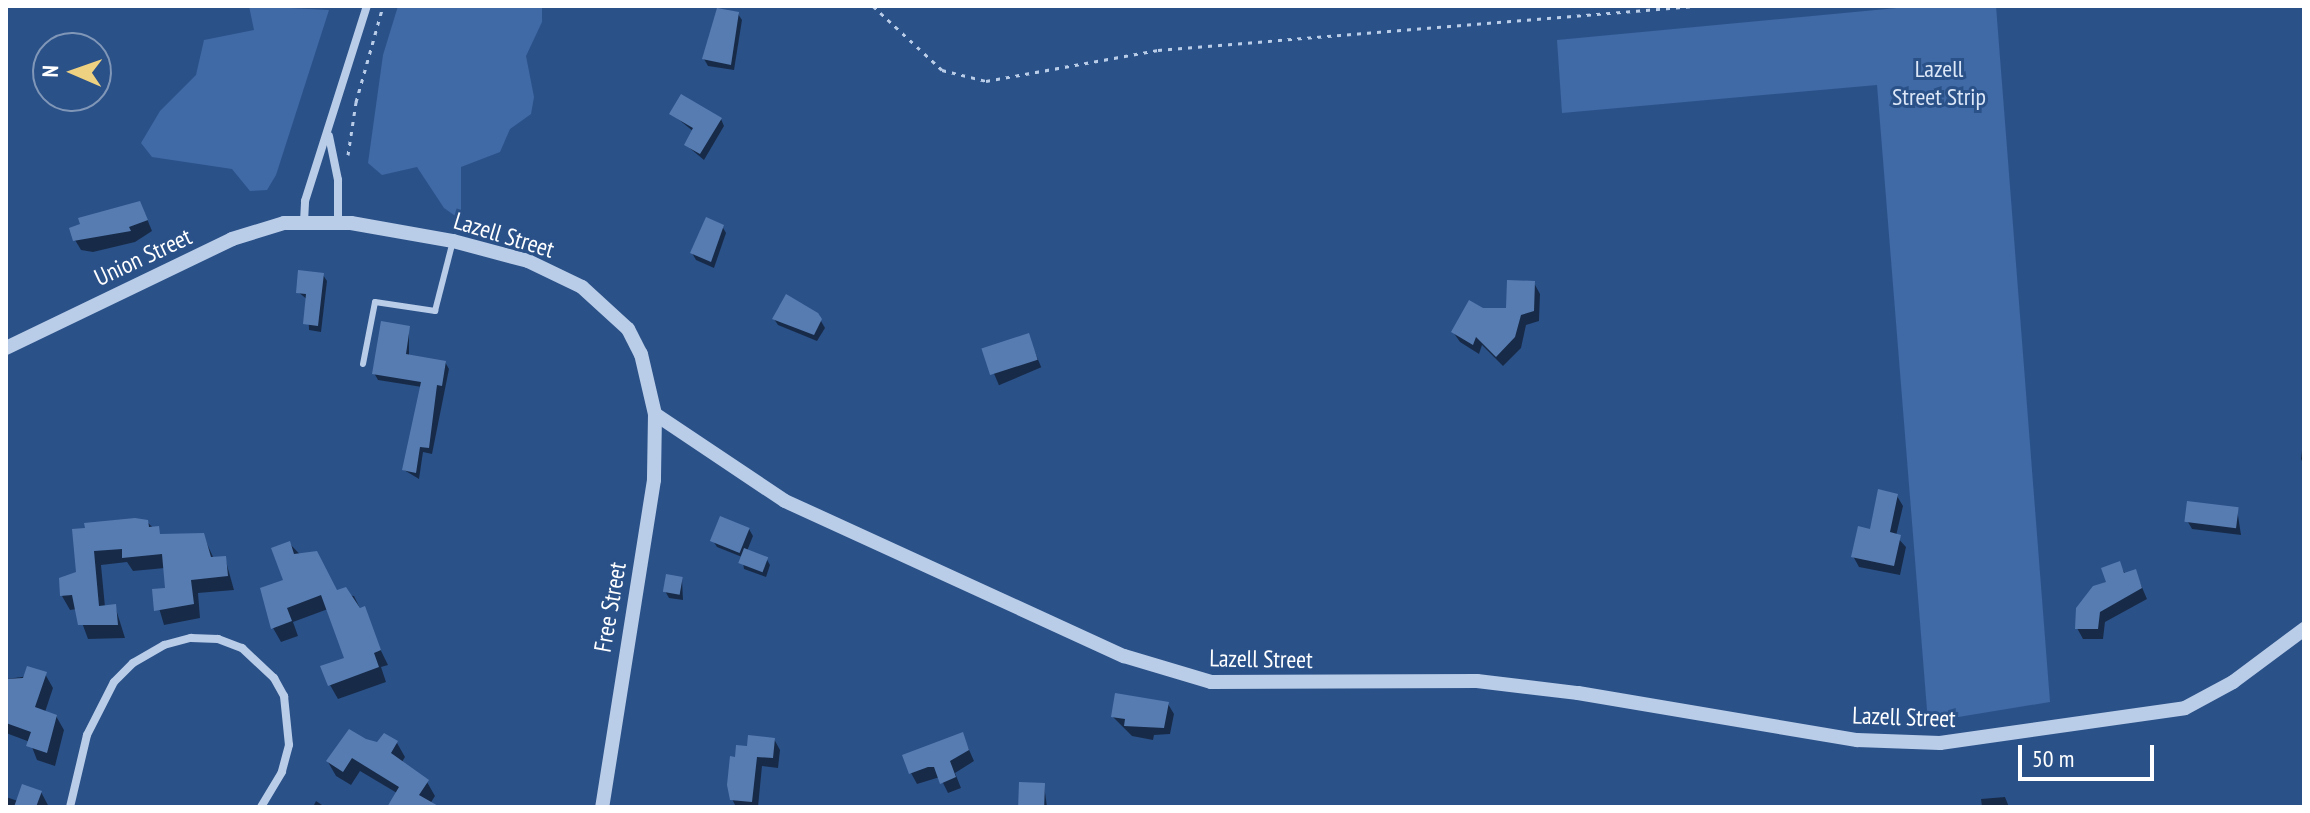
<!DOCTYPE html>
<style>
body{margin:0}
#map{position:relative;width:2310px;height:813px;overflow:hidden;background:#2b5189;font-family:"PT Sans Narrow",sans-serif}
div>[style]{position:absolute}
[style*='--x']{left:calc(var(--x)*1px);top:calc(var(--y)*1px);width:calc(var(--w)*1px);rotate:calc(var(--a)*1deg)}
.green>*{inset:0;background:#406aa5}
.shadow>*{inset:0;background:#0007;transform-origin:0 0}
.building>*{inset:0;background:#577cb2;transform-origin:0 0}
.path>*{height:3px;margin-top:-1.5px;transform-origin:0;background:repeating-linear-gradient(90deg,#b9cde8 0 4px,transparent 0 10px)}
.service>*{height:6px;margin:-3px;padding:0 3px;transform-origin:3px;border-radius:3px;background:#b9cde8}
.minor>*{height:8px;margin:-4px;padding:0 4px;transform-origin:4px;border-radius:4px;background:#b9cde8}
.tertiary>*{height:14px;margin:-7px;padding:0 7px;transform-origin:7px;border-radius:7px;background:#b9cde8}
span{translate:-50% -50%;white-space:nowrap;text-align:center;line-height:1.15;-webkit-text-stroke:6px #2b5189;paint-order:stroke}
.park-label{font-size:24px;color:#dce7f7}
.street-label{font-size:24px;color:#fff}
.frame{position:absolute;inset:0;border:8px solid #fff;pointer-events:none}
.north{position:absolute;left:32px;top:32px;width:80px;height:80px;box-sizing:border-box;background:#2b5189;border:2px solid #8097b8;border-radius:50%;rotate:272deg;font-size:22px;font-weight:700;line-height:32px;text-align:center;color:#fff}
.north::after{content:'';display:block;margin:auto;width:28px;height:36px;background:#eed281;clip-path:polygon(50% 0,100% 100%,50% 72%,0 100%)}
.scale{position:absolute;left:2018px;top:745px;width:136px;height:36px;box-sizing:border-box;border:4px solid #fff;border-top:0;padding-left:10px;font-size:24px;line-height:28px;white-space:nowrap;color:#fff;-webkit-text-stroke:6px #2b5189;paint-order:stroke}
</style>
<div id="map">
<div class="green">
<div style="clip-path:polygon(249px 6px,329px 10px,276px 175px,267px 190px,250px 191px,232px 169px,152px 157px,141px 143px,160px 111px,196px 75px,204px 40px,254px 30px)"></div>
<div style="clip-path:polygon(398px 6px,542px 6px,542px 22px,526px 56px,534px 97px,531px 114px,510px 129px,500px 152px,461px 167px,461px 220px,444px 208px,417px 167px,382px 175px,368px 163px,383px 55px)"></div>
<div style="clip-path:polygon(1918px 6px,1996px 6px,2050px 702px,1928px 722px,1877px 85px,1562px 113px,1557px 40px)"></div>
</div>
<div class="shadow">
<div style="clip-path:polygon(738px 14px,742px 20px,734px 70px,708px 66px,704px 59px)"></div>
<div style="clip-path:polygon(672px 114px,721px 119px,724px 126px,704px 160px,686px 145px,694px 132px)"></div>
<div style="clip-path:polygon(145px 214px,152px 231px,135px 242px,93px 252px,81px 250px,75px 240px)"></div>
<div style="clip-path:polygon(722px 226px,726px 233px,714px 268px,696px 260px,692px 253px)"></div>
<div style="clip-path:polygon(323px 275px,327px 281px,321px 332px,309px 330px,308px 300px,298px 292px)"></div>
<div style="clip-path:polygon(1534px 283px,1540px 294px,1539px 321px,1526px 325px,1521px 348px,1503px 366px,1482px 345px,1479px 354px,1460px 342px,1453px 332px,1469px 303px,1482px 310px,1508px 310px)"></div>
<div style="clip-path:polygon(817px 314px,825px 328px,817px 341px,778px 325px,774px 319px)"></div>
<div style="clip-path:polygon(409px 327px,409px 356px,445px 362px,449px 369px,432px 454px,423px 452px,419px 479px,404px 470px,422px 387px,378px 380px,374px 373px)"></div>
<div style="left:1028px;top:336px;width:34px;height:46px;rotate:67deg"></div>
<div style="clip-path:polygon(2304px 434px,2304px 465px,2301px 459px)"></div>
<div style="clip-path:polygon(1897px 496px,1903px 506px,1896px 536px,1906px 547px,1900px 575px,1859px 567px,1853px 556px)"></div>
<div style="clip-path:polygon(2237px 509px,2241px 535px,2192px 529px,2188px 522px)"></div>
<div style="clip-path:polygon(147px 522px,162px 536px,203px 535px,214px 559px,225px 558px,234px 590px,198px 593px,200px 618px,164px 625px,154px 591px,167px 590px,165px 568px,133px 571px,127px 562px,101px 565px,105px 607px,115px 606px,125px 638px,88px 639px,77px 609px,70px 610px,62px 596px,78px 573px,75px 531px)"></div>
<div style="clip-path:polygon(749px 529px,753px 536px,747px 551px,766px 558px,770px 565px,766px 577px,744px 569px,742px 557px,717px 547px,713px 541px)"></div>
<div style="clip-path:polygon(289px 543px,337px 593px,354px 596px,388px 665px,381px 667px,386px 682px,338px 699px,330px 685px,346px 659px,328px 609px,293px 622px,298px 636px,281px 642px,273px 628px,286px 582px)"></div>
<div style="clip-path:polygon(2119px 564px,2126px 575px,2135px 571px,2147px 599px,2105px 622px,2103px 639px,2083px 639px,2077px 628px)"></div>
<div style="clip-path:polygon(682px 579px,683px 600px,669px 598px,665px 591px)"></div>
<div style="clip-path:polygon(45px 674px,53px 688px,45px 712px,56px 716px,64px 730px,55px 766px,37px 760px,30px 742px,6px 733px,6px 679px)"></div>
<div style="clip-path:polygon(1168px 704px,1174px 714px,1170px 734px,1154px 735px,1153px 740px,1132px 736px,1113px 717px)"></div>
<div style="clip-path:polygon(962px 734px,974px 761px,955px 773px,961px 788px,948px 793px,940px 777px,917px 784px,911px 773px)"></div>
<div style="clip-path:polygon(774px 739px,780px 750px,778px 768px,762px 766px,758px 807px,736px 807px,732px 799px,737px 759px)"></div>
<div style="clip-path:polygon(397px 743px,405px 757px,400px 765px,427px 782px,435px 796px,428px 807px,387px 807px,397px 793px,360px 771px,351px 785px,336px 776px,328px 762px)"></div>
<div style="clip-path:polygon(1044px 785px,1047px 807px,1020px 807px)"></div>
<div style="clip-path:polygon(41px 792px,49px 807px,6px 807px,6px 797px,18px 801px)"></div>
<div style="clip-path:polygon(2005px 797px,2009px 807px,1982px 807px,1981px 799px)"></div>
<div style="clip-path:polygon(316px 801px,325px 807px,313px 807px)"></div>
</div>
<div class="building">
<div style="clip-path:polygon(717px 8px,739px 12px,731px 65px,702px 59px)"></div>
<div style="clip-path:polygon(681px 94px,722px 118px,700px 154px,684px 145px,693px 128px,669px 114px)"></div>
<div style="clip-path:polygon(140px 201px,148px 220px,129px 227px,131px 231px,73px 241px,69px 228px,80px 224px,78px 218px)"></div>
<div style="clip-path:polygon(706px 217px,724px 225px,711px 262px,690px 253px)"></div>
<div style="clip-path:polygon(298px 270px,324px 273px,318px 326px,303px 324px,306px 294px,296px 293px)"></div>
<div style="clip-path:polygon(1507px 280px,1535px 281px,1534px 311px,1521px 315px,1515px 337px,1496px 357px,1476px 337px,1473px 345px,1451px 332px,1469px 300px,1483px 308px,1506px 308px)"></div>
<div style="clip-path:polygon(786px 294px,818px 313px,822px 319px,814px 335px,772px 319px)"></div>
<div style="clip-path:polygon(381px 321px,410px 326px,406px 354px,446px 361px,442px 386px,437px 385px,429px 448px,420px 447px,416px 473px,402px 470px,421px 382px,372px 374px)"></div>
<div style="left:1029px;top:333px;width:28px;height:50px;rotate:72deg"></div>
<div style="clip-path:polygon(1878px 489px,1898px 494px,1890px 532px,1901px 535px,1894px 566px,1851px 557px,1858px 526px,1870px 529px)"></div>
<div style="left:2187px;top:501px;width:52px;height:21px;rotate:7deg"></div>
<div style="left:720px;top:516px;width:32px;height:27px;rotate:22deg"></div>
<div style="clip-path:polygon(135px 518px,148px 520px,149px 527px,159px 526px,160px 534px,204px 533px,211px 557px,226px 556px,228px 576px,191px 580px,194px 604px,154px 611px,152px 589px,165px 588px,162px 554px,122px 558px,122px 549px,94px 551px,99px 606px,116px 604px,118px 625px,78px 625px,72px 595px,60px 596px,59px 578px,76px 572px,72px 529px,85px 528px,84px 523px)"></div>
<div style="clip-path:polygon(290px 541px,294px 554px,317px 551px,337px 590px,346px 587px,360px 608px,365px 606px,381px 650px,374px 653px,379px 667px,328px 686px,320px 666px,344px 658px,321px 595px,287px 608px,292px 621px,271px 629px,260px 588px,283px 580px,271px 548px)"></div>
<div style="left:744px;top:548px;width:26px;height:16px;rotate:21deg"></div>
<div style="clip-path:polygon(2120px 561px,2124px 573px,2136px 569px,2142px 588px,2100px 612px,2098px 629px,2075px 629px,2076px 608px,2093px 586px,2106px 582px,2101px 568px)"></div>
<div style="left:666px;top:574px;width:17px;height:18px;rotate:10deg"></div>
<div style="clip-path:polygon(27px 666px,47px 672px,35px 707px,57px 715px,47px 753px,26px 746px,31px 732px,6px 723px,6px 679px,23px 678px)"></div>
<div style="clip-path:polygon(1115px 693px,1169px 702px,1164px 728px,1124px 726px,1125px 719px,1111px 717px)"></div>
<div style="clip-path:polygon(349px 729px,366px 739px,377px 742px,384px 733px,398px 741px,391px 753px,429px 780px,419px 795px,440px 807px,387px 807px,399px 787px,352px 758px,343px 772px,326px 761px)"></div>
<div style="clip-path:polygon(963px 732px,969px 750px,950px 761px,956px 777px,940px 784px,934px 767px,928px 767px,909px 774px,902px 755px)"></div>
<div style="clip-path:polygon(748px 735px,775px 738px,773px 758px,757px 757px,752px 802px,730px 800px,727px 785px,730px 756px,735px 757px,736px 745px,747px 746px)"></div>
<div style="left:1019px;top:782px;width:26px;height:25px;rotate:2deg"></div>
<div style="clip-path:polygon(22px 784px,42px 791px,36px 807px,14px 807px)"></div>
</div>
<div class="path">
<div style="--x:873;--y:6;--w:94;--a:42.8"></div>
<div style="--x:942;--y:70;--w:45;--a:14"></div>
<div style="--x:986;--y:81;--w:175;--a:-10.2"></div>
<div style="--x:1158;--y:50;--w:538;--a:-4.69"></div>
<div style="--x:348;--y:155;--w:54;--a:-81.4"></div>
<div style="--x:356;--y:102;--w:100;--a:-74.3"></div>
</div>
<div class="service">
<div style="--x:363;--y:364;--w:63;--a:-79"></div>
<div style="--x:375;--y:302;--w:61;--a:8.5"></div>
<div style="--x:435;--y:311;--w:72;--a:-75.6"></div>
</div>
<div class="minor">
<div style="--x:329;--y:136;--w:45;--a:78.4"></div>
<div style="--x:338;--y:180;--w:42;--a:90"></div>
<div style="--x:304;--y:222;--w:21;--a:-87"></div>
<div style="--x:305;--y:201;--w:205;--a:-72.4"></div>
<div style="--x:70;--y:807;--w:74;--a:-76.7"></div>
<div style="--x:87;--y:735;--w:59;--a:-63"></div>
<div style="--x:114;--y:682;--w:27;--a:-45"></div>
<div style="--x:133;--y:663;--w:36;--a:-30"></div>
<div style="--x:164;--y:645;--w:28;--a:-15"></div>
<div style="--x:191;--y:638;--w:27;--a:2"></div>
<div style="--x:218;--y:639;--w:26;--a:21"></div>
<div style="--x:242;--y:648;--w:44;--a:43.2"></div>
<div style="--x:274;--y:678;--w:21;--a:61"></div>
<div style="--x:284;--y:696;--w:49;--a:84.2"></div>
<div style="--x:289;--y:745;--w:28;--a:105"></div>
<div style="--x:282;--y:772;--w:41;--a:121"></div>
</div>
<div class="tertiary">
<div style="--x:6;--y:348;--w:251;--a:-25.7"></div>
<div style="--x:232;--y:239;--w:54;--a:-17.1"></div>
<div style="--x:284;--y:223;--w:67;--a:0"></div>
<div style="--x:351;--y:223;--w:104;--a:10"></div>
<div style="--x:453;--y:241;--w:78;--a:14.9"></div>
<div style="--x:528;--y:261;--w:60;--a:25.7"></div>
<div style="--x:582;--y:287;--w:62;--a:42.4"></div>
<div style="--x:628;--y:329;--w:28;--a:63"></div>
<div style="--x:641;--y:354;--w:62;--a:76.9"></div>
<div style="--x:655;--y:414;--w:66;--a:90.9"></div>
<div style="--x:654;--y:480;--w:331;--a:99"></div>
<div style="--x:655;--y:414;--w:156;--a:33.8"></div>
<div style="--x:785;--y:501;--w:373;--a:24.6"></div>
<div style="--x:1124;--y:656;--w:91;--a:16.6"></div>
<div style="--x:1211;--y:682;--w:266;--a:-0.2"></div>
<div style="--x:1477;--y:681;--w:102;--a:6.8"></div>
<div style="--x:1578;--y:693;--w:283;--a:9.6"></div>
<div style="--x:1857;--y:740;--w:83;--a:2.1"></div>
<div style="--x:1940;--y:743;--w:247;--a:-8.1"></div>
<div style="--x:2185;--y:708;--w:55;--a:-28.4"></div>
<div style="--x:2233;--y:682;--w:89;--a:-36.7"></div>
</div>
<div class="park-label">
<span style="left:1939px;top:83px">Lazell<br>Street Strip</span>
</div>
<div class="street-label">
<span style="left:504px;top:235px;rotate:17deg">Lazell Street</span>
<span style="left:143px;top:257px;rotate:-25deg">Union Street</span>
<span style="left:610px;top:607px;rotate:-80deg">Free Street</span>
<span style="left:1261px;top:659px;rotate:1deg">Lazell Street</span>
<span style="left:1904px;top:717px;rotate:2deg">Lazell Street</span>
</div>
<div class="frame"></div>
<div class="north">N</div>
<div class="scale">50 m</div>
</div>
